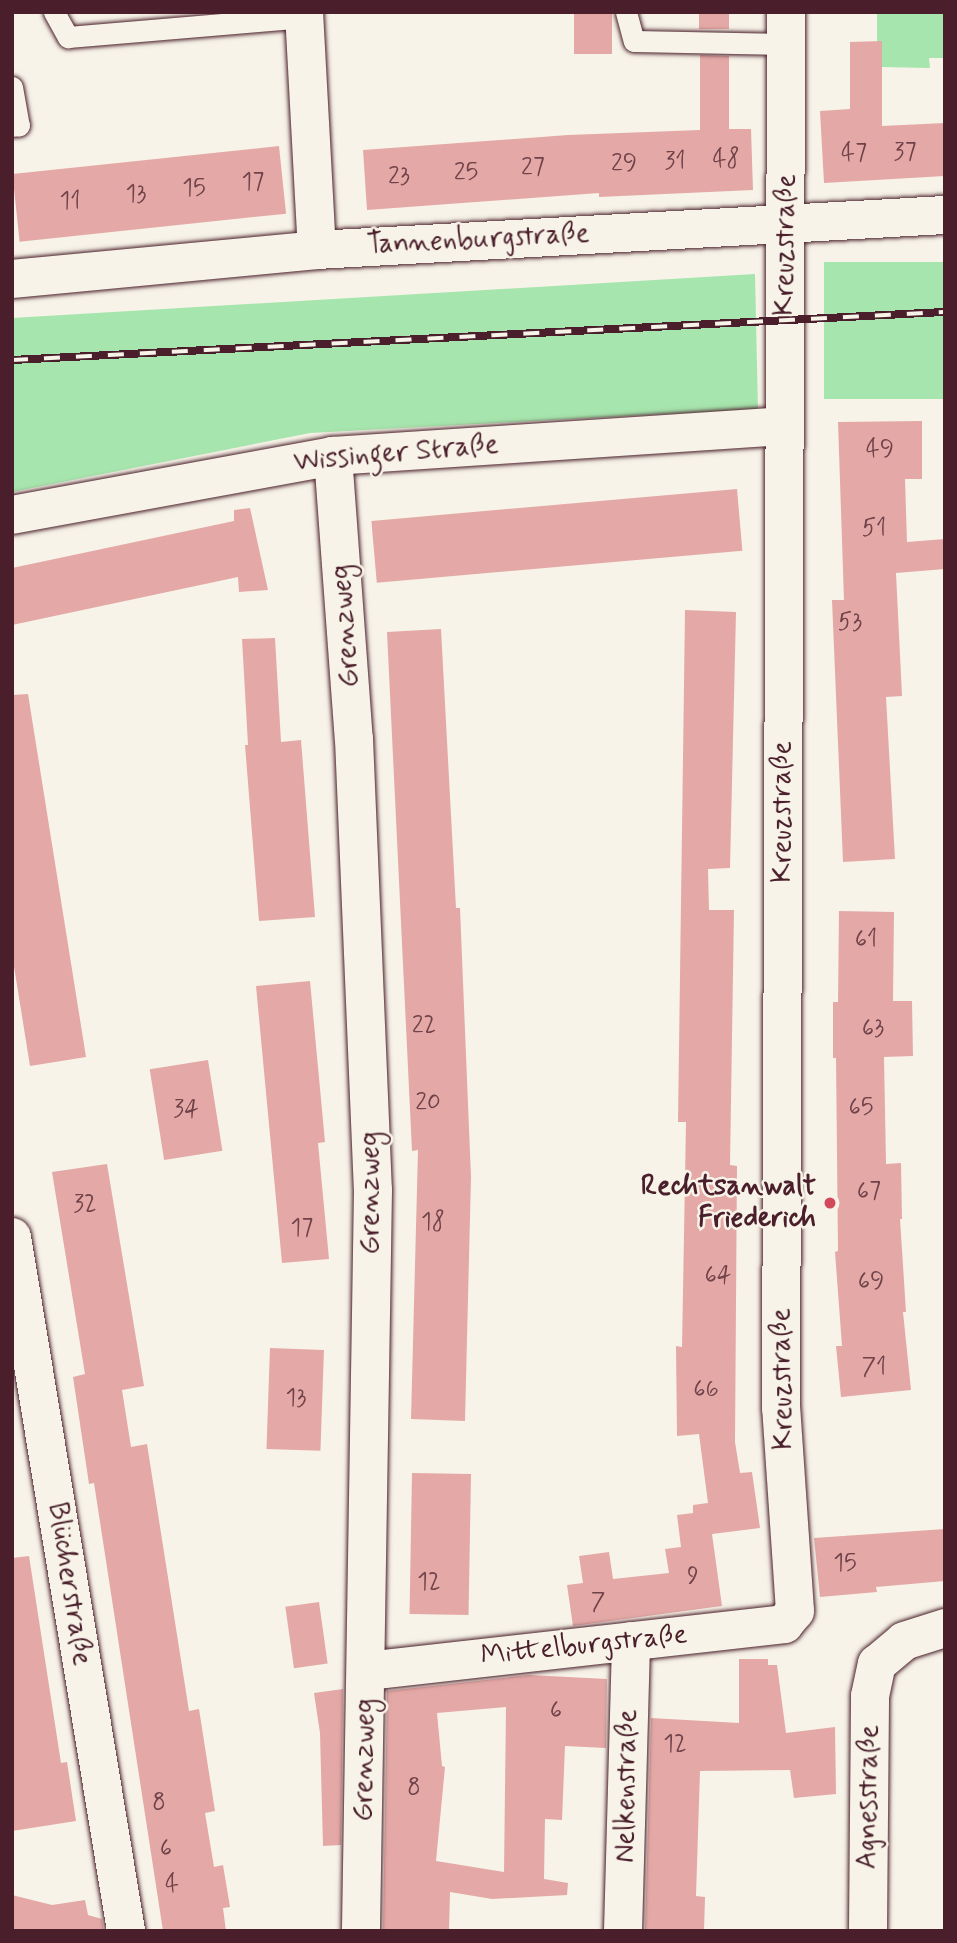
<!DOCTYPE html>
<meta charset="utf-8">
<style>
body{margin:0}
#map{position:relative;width:957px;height:1943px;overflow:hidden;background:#f7f3e8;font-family:Mynerve,sans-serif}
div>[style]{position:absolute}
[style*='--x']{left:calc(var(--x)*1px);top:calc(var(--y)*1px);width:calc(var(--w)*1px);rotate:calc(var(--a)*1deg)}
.green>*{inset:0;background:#a6e5ad;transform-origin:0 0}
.building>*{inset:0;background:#e4a9a6;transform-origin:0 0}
.roads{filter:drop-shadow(0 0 2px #4a1f2b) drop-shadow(0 0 2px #4a1f2b)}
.service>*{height:21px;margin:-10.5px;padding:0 10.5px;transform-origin:10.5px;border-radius:10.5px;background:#f7f3e8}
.minor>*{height:38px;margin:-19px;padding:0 19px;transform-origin:19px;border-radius:19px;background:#f7f3e8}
.rail>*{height:8px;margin-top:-4px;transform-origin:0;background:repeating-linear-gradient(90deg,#f7f3e8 0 16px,#4a1f2b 0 32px);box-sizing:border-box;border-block:2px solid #4a1f2b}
.dots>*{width:19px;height:19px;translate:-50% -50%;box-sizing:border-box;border:4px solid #f7f3e8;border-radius:50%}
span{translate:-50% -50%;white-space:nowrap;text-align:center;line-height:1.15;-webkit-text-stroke:5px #f7f3e8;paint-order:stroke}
.number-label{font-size:24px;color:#70424a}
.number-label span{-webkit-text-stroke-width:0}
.street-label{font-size:28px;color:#4a1f2b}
.poi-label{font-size:28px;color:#4a1f2b;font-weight:700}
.right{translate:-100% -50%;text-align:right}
.frame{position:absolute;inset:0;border:14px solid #4a1f2b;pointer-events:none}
</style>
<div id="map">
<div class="green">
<div style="clip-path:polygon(877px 12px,945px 12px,945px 58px,929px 58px,930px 68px,882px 67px,877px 41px)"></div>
<div style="left:945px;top:262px;width:137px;height:121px;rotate:90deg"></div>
<div style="clip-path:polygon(755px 274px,758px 409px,310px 433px,12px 492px,12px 318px)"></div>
</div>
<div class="building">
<div style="left:574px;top:12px;width:38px;height:42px"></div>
<div style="left:699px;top:12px;width:30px;height:17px"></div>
<div style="clip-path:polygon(882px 41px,882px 126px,945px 123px,945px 176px,824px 183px,820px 111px,850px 109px,850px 42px)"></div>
<div style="clip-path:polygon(700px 55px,729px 56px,729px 129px,751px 129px,753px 190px,599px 197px,599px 193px,367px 210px,363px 150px,568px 135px,700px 130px)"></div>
<div style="left:279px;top:146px;width:68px;height:268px;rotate:84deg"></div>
<div style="clip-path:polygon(922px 421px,922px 479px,905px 479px,907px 542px,945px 539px,945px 569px,896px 573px,902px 696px,886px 697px,895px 859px,843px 862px,832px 600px,844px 600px,838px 422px)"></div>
<div style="left:737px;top:489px;width:62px;height:367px;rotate:85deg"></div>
<div style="clip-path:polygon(250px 508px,268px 590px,239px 592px,238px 577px,12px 625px,12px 568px,234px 521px,234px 510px)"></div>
<div style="clip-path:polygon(685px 610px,736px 612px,730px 868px,708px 869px,709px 910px,734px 910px,730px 1165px,737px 1166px,735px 1442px,740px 1473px,752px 1472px,760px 1528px,712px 1534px,722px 1606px,573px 1626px,567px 1585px,583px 1583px,579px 1556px,609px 1552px,613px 1579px,669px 1573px,665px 1549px,681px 1547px,677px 1515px,693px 1513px,693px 1505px,708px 1503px,699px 1434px,677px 1436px,676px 1346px,682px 1347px,686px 1122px,678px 1122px)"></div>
<div style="clip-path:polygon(441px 629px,456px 908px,460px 908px,471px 1177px,465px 1421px,411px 1419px,418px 1150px,412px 1151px,387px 632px)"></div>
<div style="clip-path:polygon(275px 638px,281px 742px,301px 740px,315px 917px,259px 921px,245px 745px,248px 745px,242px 639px)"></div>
<div style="clip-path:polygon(28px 694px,86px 1057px,30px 1066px,12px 954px,12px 695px)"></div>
<div style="clip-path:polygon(839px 911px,894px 912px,893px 1001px,912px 1001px,913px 1056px,884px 1057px,886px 1164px,901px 1163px,902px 1219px,900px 1219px,906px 1312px,903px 1312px,911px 1390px,841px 1397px,836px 1346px,842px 1346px,835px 1252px,838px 1251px,836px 1058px,833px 1058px,833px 1002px,838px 1002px)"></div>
<div style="clip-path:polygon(310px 981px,325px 1142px,318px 1143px,329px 1259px,282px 1263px,256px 986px)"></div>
<div style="left:208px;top:1060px;width:92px;height:59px;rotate:81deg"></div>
<div style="clip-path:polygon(107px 1164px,144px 1386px,122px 1390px,131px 1447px,147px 1444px,189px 1711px,199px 1709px,215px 1811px,205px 1813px,214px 1867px,223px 1865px,230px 1907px,223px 1908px,226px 1931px,163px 1931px,94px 1483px,89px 1484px,73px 1377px,85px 1374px,52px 1172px)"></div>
<div style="left:270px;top:1348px;width:54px;height:101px;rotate:2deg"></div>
<div style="left:412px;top:1473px;width:59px;height:141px;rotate:1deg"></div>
<div style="clip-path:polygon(945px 1529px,945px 1581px,876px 1587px,877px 1592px,820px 1597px,814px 1538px)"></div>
<div style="clip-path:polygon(29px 1556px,61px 1763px,67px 1762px,76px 1821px,12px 1831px,12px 1558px)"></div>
<div style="left:319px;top:1602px;width:62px;height:34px;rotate:82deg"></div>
<div style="clip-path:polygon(739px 1659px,768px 1659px,768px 1665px,777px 1665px,786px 1733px,835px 1727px,836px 1794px,794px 1798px,790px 1770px,700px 1771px,696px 1896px,705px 1897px,704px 1931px,645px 1931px,651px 1718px,739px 1723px)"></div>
<div style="clip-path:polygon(evenodd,529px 1675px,607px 1679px,606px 1748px,565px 1746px,562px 1820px,545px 1819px,544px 1879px,568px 1883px,567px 1895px,492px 1899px,450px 1892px,449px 1931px,383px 1931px,387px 1691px,529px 1675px,506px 1707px,504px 1872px,436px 1861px,445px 1767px,442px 1766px,437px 1713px,506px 1707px)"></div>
<div style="clip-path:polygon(343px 1689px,341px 1845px,323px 1846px,320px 1733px,314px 1693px)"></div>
<div style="clip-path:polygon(12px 1895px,52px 1905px,85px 1900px,88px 1915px,102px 1919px,104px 1931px,12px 1931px)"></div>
</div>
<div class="roads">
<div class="service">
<div style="--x:54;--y:12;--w:29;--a:61"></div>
<div style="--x:68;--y:37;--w:238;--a:-4.8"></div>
<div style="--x:626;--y:12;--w:30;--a:75"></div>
<div style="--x:634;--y:41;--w:152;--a:1.1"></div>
<div style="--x:12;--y:87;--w:39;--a:80"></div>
<div style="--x:19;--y:125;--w:7;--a:172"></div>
</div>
<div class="minor">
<div style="--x:304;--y:12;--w:238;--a:86.9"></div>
<div style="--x:12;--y:279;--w:306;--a:-5.4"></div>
<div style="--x:317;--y:250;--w:629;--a:-3.19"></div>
<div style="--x:333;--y:456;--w:284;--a:85.8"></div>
<div style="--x:354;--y:739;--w:451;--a:87.6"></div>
<div style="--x:373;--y:1190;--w:741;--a:90.93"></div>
<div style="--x:12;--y:515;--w:326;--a:-10.4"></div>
<div style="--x:333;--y:456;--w:451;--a:-3.8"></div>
<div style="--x:12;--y:1237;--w:703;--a:80.67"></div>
<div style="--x:367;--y:1671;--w:420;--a:-6.4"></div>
<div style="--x:784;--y:1624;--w:17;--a:-50"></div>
<div style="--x:795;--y:1611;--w:203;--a:-93.9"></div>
<div style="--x:781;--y:1408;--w:1396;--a:-89.79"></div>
<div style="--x:623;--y:1931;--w:290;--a:-88.4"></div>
<div style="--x:868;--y:1931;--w:235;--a:-89.5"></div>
<div style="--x:870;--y:1696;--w:33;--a:-78"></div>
<div style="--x:877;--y:1664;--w:35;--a:-40"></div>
<div style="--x:904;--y:1641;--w:43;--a:-17.6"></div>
</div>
</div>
<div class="rail">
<div style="--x:12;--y:360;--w:934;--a:-2.95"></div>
</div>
<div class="dots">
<div style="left:830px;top:1203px;background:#d1495b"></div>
</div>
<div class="number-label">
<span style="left:905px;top:153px">37</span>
<span style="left:854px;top:154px">47</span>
<span style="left:726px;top:160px">48</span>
<span style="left:675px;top:162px">31</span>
<span style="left:624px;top:164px">29</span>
<span style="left:533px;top:168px">27</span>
<span style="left:466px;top:173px">25</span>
<span style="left:399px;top:177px">23</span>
<span style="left:253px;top:183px">17</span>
<span style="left:194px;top:189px">15</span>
<span style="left:136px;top:195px">13</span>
<span style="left:70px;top:202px">11</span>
<span style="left:880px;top:450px">49</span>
<span style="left:874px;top:529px">51</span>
<span style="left:850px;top:623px">53</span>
<span style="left:866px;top:940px">61</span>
<span style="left:424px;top:1026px">22</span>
<span style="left:873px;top:1029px">63</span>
<span style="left:428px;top:1103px">20</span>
<span style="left:861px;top:1108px">65</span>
<span style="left:186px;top:1110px">34</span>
<span style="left:869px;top:1192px">67</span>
<span style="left:85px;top:1205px">32</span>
<span style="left:433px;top:1223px">18</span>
<span style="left:302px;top:1229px">17</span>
<span style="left:718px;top:1276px">64</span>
<span style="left:871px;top:1282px">69</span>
<span style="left:874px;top:1368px">71</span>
<span style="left:706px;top:1390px">66</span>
<span style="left:296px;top:1399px">13</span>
<span style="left:845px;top:1564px">15</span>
<span style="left:693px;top:1577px">9</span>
<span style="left:429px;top:1583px">12</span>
<span style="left:598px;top:1603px">7</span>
<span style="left:556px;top:1711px">6</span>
<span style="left:675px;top:1745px">12</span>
<span style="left:414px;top:1788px">8</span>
<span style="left:159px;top:1803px">8</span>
<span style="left:166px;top:1849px">6</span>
<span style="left:172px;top:1885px">4</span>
</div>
<div class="street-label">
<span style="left:478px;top:240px;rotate:-3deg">Tannenburgstraße</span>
<span style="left:786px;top:245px;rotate:-89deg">Kreuzstraße</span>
<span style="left:396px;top:454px;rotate:-5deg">Wissinger Straße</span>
<span style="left:346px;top:626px;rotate:-94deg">Grenzweg</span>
<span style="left:783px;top:812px;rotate:-90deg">Kreuzstraße</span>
<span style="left:371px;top:1193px;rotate:-90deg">Grenzweg</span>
<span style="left:783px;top:1379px;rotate:-91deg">Kreuzstraße</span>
<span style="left:69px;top:1584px;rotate:81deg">Blücherstraße</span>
<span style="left:584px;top:1646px;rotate:-6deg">Mittelburgstraße</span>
<span style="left:365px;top:1760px;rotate:-89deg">Grenzweg</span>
<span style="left:627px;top:1786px;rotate:-89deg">Nelkenstraße</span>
<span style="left:869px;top:1797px;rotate:-89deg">Agnesstraße</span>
</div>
<div class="poi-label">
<span class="right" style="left:816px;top:1203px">Rechtsanwalt<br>Friederich</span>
</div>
<div class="frame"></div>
</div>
